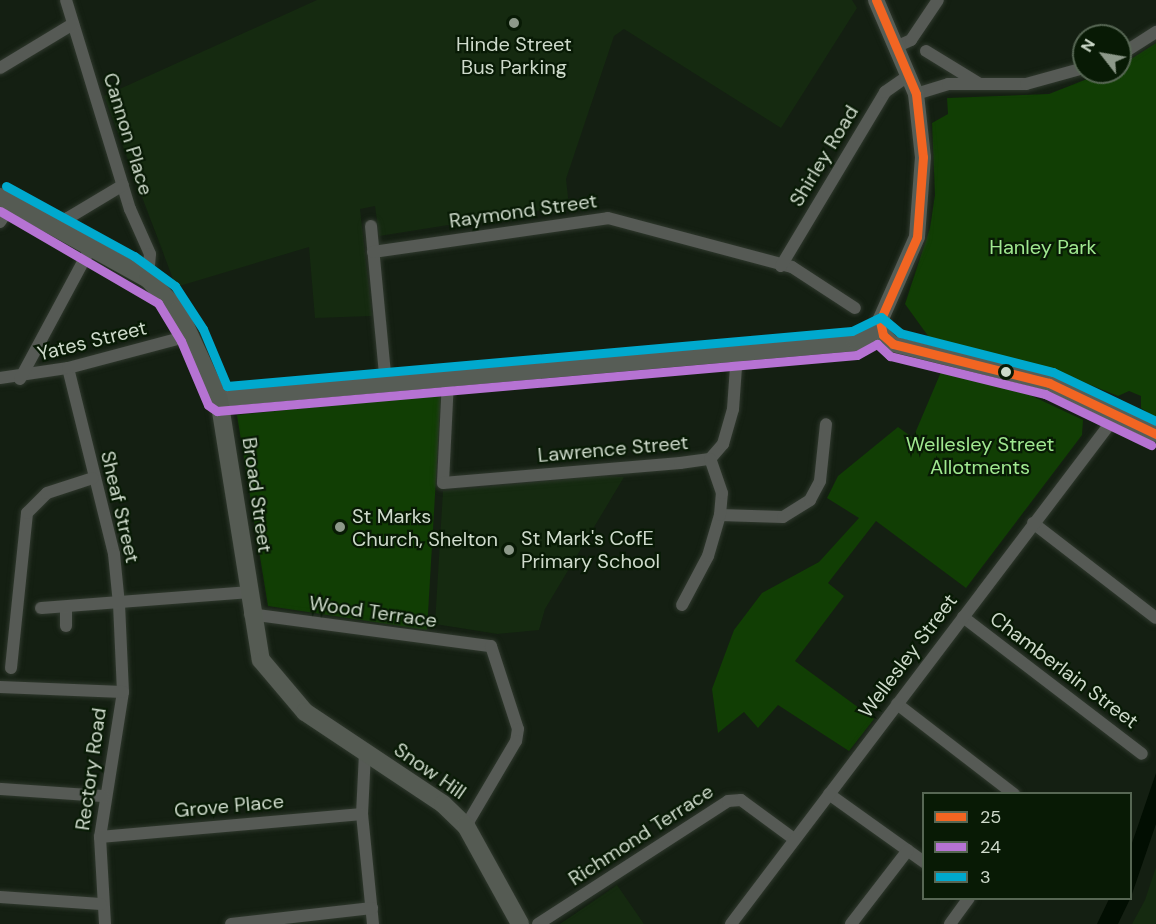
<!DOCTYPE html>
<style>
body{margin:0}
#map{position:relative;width:1156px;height:924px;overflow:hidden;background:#141f12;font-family:"DM Sans",sans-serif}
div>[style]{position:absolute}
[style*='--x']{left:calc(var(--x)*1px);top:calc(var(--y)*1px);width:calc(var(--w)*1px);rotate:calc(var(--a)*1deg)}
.built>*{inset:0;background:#152a10}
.green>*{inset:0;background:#113e04}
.water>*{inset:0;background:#020e02}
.roads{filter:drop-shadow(0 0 2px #2f382d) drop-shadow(0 0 2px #2f382d)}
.street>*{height:12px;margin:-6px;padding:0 6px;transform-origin:6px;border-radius:6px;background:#565a55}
.secondary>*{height:16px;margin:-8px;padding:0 8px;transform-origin:8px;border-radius:8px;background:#575d56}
.primary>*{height:18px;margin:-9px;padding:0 9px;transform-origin:9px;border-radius:9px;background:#555b53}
.bus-1>*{height:9px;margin:-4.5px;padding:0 4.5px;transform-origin:4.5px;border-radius:4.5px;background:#f26522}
.bus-2>*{height:9px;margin:-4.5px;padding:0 4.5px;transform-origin:4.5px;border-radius:4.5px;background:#b673d3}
.bus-3>*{height:9px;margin:-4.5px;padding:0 4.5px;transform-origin:4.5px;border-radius:4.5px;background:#00a9ce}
.dots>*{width:16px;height:16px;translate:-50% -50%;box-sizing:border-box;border:3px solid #081a05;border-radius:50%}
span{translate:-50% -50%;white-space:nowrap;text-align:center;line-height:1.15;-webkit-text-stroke:4.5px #081a05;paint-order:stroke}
.poi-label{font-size:20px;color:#cedacb}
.left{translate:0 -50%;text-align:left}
.street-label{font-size:20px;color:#cedacb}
.park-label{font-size:20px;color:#a0e890}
.legend{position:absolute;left:922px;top:792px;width:210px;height:108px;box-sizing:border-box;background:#081a05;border:2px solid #576754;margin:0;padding:8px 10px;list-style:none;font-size:18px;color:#cedacb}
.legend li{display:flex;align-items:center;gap:12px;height:30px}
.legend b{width:30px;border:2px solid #576754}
.north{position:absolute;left:1072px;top:24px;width:60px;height:60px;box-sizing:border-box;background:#081a05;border:2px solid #576754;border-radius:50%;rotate:301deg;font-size:16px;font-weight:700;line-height:24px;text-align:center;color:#cedacb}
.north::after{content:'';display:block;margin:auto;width:21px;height:27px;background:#8d998a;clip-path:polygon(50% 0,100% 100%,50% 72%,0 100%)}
</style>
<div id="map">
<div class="built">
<div style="clip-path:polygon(317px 0,852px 0,857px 8px,781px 128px,624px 29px,614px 36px,566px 179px,569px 206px,379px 236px,375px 206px,360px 209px,372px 316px,315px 318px,309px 247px,176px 287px,104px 96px)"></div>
<div style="clip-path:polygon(599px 476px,624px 477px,545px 609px,539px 630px,497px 634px,435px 624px,443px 491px)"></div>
<div style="clip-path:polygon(1156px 867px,1156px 924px,1132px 924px,1145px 900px)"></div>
<div style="clip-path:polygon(617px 885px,644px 924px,560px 924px)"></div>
</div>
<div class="green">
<div style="clip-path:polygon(1156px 43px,1156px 418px,1141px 408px,1141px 396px,1129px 391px,1118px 396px,1046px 367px,931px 340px,905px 304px,930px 228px,935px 195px,932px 123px,948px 114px,947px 98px,1049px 94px,1105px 72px,1120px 72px,1120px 66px)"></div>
<div style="clip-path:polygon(941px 372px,1030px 395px,1083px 420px,1082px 435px,966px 588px,876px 521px,828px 583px,844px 596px,795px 661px,874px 719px,849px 751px,778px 705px,758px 728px,744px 712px,718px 733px,712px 689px,734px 630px,762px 593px,819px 562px,859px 518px,827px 498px,838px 476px,898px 427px,913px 438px)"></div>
<div style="clip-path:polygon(441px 394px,427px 630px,268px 606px,237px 415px)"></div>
</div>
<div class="water">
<div style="clip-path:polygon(1156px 773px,1156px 824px,1131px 897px,1131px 846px)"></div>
<div style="clip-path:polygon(1109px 899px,1130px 899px,1118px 924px,1097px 924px)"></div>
</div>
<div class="roads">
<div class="street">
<div style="--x:66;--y:0;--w:219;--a:73"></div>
<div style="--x:130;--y:209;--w:49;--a:66"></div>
<div style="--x:150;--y:254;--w:25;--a:95"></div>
<div style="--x:900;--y:45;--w:12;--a:-24"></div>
<div style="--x:911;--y:40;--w:48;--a:-56"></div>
<div style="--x:926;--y:51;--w:61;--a:31.6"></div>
<div style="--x:1120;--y:55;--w:43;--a:-32.6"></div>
<div style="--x:0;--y:68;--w:85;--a:-31.1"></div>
<div style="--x:916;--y:94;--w:34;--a:-17"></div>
<div style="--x:948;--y:84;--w:78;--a:0"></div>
<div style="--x:1026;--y:84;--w:60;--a:-15.4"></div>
<div style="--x:0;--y:222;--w:22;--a:-56"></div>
<div style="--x:371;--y:226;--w:161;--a:84.6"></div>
<div style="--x:61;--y:230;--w:14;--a:-60"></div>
<div style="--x:68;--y:218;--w:64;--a:-31"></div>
<div style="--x:373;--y:252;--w:237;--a:-8.2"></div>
<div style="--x:608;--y:218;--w:190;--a:14.9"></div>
<div style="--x:792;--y:267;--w:75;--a:33.1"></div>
<div style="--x:781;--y:266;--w:203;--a:-59.1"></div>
<div style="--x:885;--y:92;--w:29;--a:-35"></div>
<div style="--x:68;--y:368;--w:192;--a:76.1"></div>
<div style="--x:114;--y:554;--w:50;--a:84.3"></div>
<div style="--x:119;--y:604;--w:88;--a:87.4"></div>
<div style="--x:123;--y:692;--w:147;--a:99"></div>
<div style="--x:100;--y:837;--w:87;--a:86.7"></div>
<div style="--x:0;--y:378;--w:69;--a:-8.4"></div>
<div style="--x:68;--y:368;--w:128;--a:-14.9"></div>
<div style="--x:20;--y:379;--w:150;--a:-61.7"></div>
<div style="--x:448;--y:380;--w:103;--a:92.8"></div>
<div style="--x:443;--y:483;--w:238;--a:-4.8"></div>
<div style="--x:680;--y:463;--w:30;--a:-8"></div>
<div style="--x:710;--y:459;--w:20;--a:-49"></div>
<div style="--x:723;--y:444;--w:36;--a:-74"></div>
<div style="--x:733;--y:409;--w:56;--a:-85.9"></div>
<div style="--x:720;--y:515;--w:63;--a:1.8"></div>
<div style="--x:783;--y:517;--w:32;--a:-32"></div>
<div style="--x:810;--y:500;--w:21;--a:-62"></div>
<div style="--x:820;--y:481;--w:57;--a:-84"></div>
<div style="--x:1033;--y:523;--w:155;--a:37.7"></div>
<div style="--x:682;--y:605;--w:55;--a:-62"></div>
<div style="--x:708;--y:556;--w:43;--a:-73.7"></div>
<div style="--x:720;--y:515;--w:22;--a:-85"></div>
<div style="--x:722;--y:493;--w:36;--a:-109"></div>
<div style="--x:66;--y:607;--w:19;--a:90"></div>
<div style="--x:41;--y:608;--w:207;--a:-4.4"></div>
<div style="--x:250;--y:614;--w:243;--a:7.6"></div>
<div style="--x:491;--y:646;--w:87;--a:72"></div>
<div style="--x:518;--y:729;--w:12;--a:99"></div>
<div style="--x:516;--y:741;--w:99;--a:120.5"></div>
<div style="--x:963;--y:617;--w:225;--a:37.4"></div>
<div style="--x:11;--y:668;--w:156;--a:-84.1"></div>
<div style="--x:27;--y:513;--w:28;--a:-45"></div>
<div style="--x:47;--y:493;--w:48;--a:-18.1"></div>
<div style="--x:0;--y:687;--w:123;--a:2.3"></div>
<div style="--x:897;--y:704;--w:148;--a:37.6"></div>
<div style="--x:365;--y:753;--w:61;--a:92.8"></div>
<div style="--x:362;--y:814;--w:111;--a:84.3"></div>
<div style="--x:0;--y:789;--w:104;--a:3.9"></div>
<div style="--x:829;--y:794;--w:117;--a:35.6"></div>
<div style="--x:100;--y:837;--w:263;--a:-5"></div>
<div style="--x:0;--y:897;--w:101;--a:4"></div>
<div style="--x:231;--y:924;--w:142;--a:-6.5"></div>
<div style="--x:538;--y:924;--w:226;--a:-32.9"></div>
<div style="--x:728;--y:801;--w:13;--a:-4"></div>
<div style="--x:741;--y:800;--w:66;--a:36.3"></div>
<div style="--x:731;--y:924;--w:641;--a:-52.86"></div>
<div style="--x:851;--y:924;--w:93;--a:-52.4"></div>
<div style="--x:950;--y:924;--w:32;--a:-54"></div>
</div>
<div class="secondary">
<div style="--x:876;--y:0;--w:102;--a:66.9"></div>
<div style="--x:916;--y:94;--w:63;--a:83.7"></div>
<div style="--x:923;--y:157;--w:80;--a:94.3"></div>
<div style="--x:917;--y:237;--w:92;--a:113.8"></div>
<div style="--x:880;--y:321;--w:14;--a:78"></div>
<div style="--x:883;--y:335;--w:13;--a:42"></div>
<div style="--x:893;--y:344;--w:161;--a:14"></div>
<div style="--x:1049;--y:383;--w:119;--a:25.5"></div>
<div style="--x:219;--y:399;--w:639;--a:-5.02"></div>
<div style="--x:856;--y:343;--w:28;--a:-30"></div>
</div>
<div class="primary">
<div style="--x:0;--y:197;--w:169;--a:29"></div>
<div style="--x:148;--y:279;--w:43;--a:45.9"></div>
<div style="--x:178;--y:310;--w:98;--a:65.3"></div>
<div style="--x:219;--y:399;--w:264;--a:80.9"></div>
<div style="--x:261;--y:660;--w:68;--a:49.8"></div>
<div style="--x:305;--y:712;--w:166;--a:33.7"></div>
<div style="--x:443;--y:804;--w:32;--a:44"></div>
<div style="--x:466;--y:826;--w:112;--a:61.1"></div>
</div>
</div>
<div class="bus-1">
<div style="--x:876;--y:0;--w:102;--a:66.9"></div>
<div style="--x:916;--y:94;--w:63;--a:83.7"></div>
<div style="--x:923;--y:157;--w:80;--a:94.3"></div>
<div style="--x:917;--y:237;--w:92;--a:113.8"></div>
<div style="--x:880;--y:321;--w:14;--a:78"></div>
<div style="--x:883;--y:335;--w:13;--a:42"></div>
<div style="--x:893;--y:344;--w:161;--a:14"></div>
<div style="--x:1049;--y:383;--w:119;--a:25.5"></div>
</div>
<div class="bus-2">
<div style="--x:0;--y:211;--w:183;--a:30.2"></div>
<div style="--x:158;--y:303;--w:44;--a:58.8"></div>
<div style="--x:181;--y:341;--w:69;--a:67.1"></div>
<div style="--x:208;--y:405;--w:11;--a:34"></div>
<div style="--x:217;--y:411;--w:642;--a:-5"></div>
<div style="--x:857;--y:355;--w:23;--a:-29"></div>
<div style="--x:877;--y:344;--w:18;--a:43"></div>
<div style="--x:890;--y:356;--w:160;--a:13.8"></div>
<div style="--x:1045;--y:394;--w:118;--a:25.7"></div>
</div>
<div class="bus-3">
<div style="--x:6;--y:186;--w:146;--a:28.7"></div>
<div style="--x:134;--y:256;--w:51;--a:36.2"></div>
<div style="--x:175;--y:286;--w:51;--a:56.9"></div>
<div style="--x:203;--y:329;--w:62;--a:67.2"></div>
<div style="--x:227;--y:386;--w:627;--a:-5.03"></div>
<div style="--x:852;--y:331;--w:32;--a:-26"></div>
<div style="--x:881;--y:317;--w:25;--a:40"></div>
<div style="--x:900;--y:333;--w:158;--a:14.3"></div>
<div style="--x:1053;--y:372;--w:114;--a:25.4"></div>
</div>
<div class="dots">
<div style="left:514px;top:23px;background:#8d998a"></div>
<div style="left:1006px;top:372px;background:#cedacb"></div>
<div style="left:340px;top:527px;background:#8d998a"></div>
<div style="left:509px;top:550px;background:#8d998a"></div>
</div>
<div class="poi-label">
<span style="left:514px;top:56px">Hinde Street<br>Bus Parking</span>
<span class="left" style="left:352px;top:528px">St Marks<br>Church, Shelton</span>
<span class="left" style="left:521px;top:550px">St Mark's CofE<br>Primary School</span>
</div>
<div class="street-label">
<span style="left:128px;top:134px;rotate:73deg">Cannon Place</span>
<span style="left:824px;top:156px;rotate:-59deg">Shirley Road</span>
<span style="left:523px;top:211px;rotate:-8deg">Raymond Street</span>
<span style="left:92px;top:341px;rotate:-14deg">Yates Street</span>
<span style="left:613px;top:449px;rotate:-5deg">Lawrence Street</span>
<span style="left:257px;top:495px;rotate:82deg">Broad Street</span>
<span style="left:120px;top:507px;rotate:77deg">Sheaf Street</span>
<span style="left:373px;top:612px;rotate:8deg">Wood Terrace</span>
<span style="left:908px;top:656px;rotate:-53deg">Wellesley Street</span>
<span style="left:1064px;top:670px;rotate:37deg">Chamberlain Street</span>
<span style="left:91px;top:769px;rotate:-82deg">Rectory Road</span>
<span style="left:430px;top:771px;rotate:35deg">Snow Hill</span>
<span style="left:229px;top:806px;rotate:-5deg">Grove Place</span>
<span style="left:641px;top:835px;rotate:-33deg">Richmond Terrace</span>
</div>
<div class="park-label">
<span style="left:1043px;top:247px">Hanley Park</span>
<span style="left:980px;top:456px">Wellesley Street<br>Allotments</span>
</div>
<ul class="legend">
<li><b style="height:8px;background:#f26522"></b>25</li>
<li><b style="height:8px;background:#b673d3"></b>24</li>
<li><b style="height:8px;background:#00a9ce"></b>3</li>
</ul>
<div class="north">N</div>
</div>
